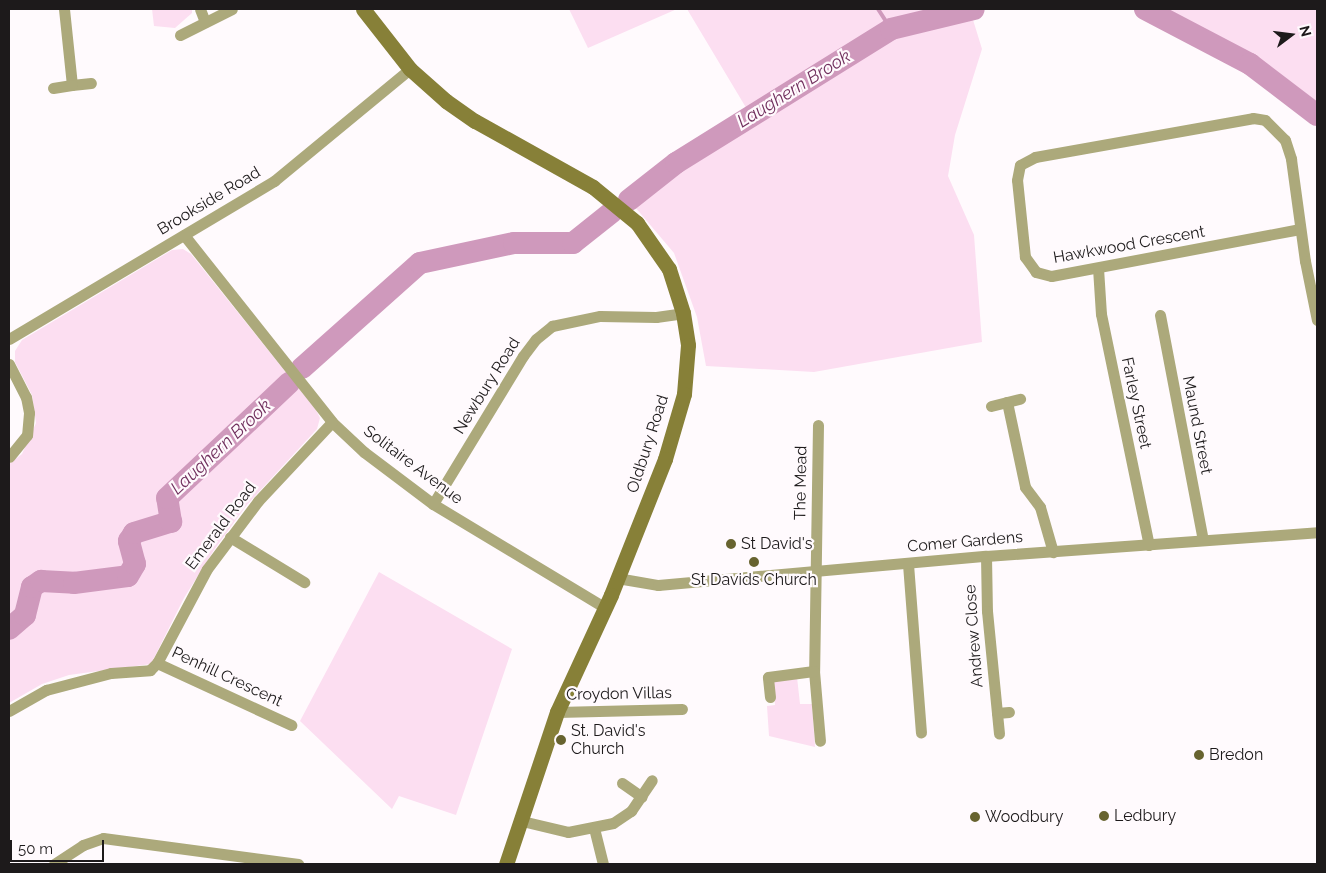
<!DOCTYPE html>
<style>
body{margin:0}
#map{position:relative;width:1326px;height:873px;overflow:hidden;background:#fffafd;font-family:Raleway,sans-serif}
div>[style]{position:absolute}
[style*='--x']{left:calc(var(--x)*1px);top:calc(var(--y)*1px);width:calc(var(--w)*1px);rotate:calc(var(--a)*1deg)}
.green>*{inset:0;background:#fcdef1}
.stream>*{height:4px;margin:-2px;padding:0 2px;transform-origin:2px;border-radius:2px;background:#cf99bc}
.river>*{height:22px;margin:-11px;padding:0 11px;transform-origin:11px;border-radius:11px;background:#cf99bc}
.street>*{height:11px;margin:-5.5px;padding:0 5.5px;transform-origin:5.5px;border-radius:5.5px;background:#aca97b}
.secondary>*{height:15px;margin:-7.5px;padding:0 7.5px;transform-origin:7.5px;border-radius:7.5px;background:#878038}
.dots>*{width:14px;height:14px;translate:-50% -50%;box-sizing:border-box;border:2px solid #fffafd;border-radius:50%}
span{translate:-50% -50%;white-space:nowrap;text-align:center;line-height:1.15;-webkit-text-stroke:4.5px #fffafd;paint-order:stroke}
.street-label{font-size:16px;color:#1d1a1b}
.poi-label{font-size:16px;color:#1d1a1b}
.left{translate:0 -50%;text-align:left}
.water-label{font-size:18px;color:#71305e;font-style:italic}
.frame{position:absolute;inset:0;border:10px solid #1d1a1b;pointer-events:none}
.north{position:absolute;left:1266px;top:10px;width:50px;height:50px;-webkit-text-stroke:4px #fffafd;paint-order:stroke;rotate:75deg;font-size:14px;font-weight:700;line-height:20px;text-align:center;color:#1d1a1b}
.north::after{content:'';display:block;margin:auto;width:18px;height:22px;background:#1d1a1b;clip-path:polygon(50% 0,100% 100%,50% 72%,0 100%)}
.scale{position:absolute;left:10px;top:840px;width:94px;height:22px;box-sizing:border-box;border:2px solid #1d1a1b;border-top:0;padding-left:6px;font-size:15px;line-height:18px;white-space:nowrap;color:#1d1a1b;-webkit-text-stroke:4px #fffafd;paint-order:stroke}
</style>
<div id="map">
<div class="green">
<div style="clip-path:polygon(152px 9px,192px 9px,192px 13px,175px 28px,154px 26px)"></div>
<div style="clip-path:polygon(569px 9px,677px 9px,588px 48px)"></div>
<div style="clip-path:polygon(687px 9px,974px 9px,970px 10px,982px 49px,955px 135px,948px 176px,974px 235px,982px 342px,814px 372px,706px 366px,697px 317px,674px 253px,629px 200px,676px 163px,751px 116px)"></div>
<div style="clip-path:polygon(1145px 9px,1317px 9px,1317px 115px,1250px 64px)"></div>
<div style="clip-path:polygon(183px 249px,191px 254px,316px 410px,320px 418px,317px 429px,246px 506px,214px 550px,184px 598px,151px 664px,69px 675px,42px 684px,9px 703px,9px 464px,22px 454px,36px 423px,32px 395px,15px 362px,15px 351px,22px 340px,172px 250px)"></div>
<div style="clip-path:polygon(379px 572px,512px 649px,456px 815px,399px 796px,392px 809px,300px 721px)"></div>
<div style="clip-path:polygon(797px 677px,800px 704px,812px 704px,815px 747px,769px 736px,767px 706px,775px 705px,773px 684px,776px 680px)"></div>
</div>
<div class="stream">
<div style="--x:878;--y:9;--w:24;--a:57"></div>
</div>
<div class="river">
<div style="--x:1145;--y:9;--w:119;--a:27.6"></div>
<div style="--x:1250;--y:64;--w:84;--a:37.3"></div>
<div style="--x:629;--y:200;--w:60;--a:-38.2"></div>
<div style="--x:676;--y:163;--w:253;--a:-31.9"></div>
<div style="--x:891;--y:29;--w:85;--a:-13.5"></div>
<div style="--x:302;--y:368;--w:158;--a:-41.7"></div>
<div style="--x:420;--y:263;--w:96;--a:-12"></div>
<div style="--x:514;--y:243;--w:59;--a:0"></div>
<div style="--x:573;--y:243;--w:50;--a:-38.5"></div>
<div style="--x:9;--y:629;--w:21;--a:-41"></div>
<div style="--x:25;--y:615;--w:29;--a:-76"></div>
<div style="--x:32;--y:587;--w:11;--a:-34"></div>
<div style="--x:41;--y:581;--w:33;--a:3"></div>
<div style="--x:74;--y:583;--w:54;--a:-7.4"></div>
<div style="--x:128;--y:576;--w:14;--a:-60"></div>
<div style="--x:135;--y:564;--w:24;--a:-105"></div>
<div style="--x:129;--y:541;--w:9;--a:-58"></div>
<div style="--x:134;--y:533;--w:39;--a:-17"></div>
<div style="--x:171;--y:522;--w:24;--a:-99"></div>
<div style="--x:167;--y:498;--w:168;--a:-43.3"></div>
</div>
<div class="street">
<div style="--x:64;--y:9;--w:76;--a:84"></div>
<div style="--x:72;--y:85;--w:19;--a:-6"></div>
<div style="--x:200;--y:9;--w:14;--a:69"></div>
<div style="--x:180;--y:35;--w:58;--a:-26.6"></div>
<div style="--x:53;--y:88;--w:19;--a:-9"></div>
<div style="--x:1300;--y:229;--w:253;--a:169.3"></div>
<div style="--x:1051;--y:276;--w:16;--a:-165"></div>
<div style="--x:1036;--y:272;--w:19;--a:-126"></div>
<div style="--x:1025;--y:257;--w:77;--a:-95.9"></div>
<div style="--x:1017;--y:180;--w:15;--a:-79"></div>
<div style="--x:1020;--y:165;--w:17;--a:-28"></div>
<div style="--x:1035;--y:157;--w:221;--a:-10.1"></div>
<div style="--x:1253;--y:118;--w:12;--a:9"></div>
<div style="--x:1265;--y:120;--w:28;--a:45"></div>
<div style="--x:1285;--y:140;--w:20;--a:72"></div>
<div style="--x:1291;--y:159;--w:103;--a:82.2"></div>
<div style="--x:1305;--y:261;--w:60;--a:78.5"></div>
<div style="--x:184;--y:235;--w:238;--a:51.6"></div>
<div style="--x:332;--y:422;--w:44;--a:43.2"></div>
<div style="--x:364;--y:452;--w:86;--a:37"></div>
<div style="--x:433;--y:504;--w:200;--a:31.1"></div>
<div style="--x:1098;--y:268;--w:46;--a:86.3"></div>
<div style="--x:1101;--y:314;--w:236;--a:78.3"></div>
<div style="--x:1160;--y:315;--w:229;--a:79.2"></div>
<div style="--x:9;--y:339;--w:309;--a:-30.8"></div>
<div style="--x:274;--y:181;--w:176;--a:-39.5"></div>
<div style="--x:9;--y:364;--w:37;--a:63"></div>
<div style="--x:26;--y:397;--w:16;--a:79"></div>
<div style="--x:29;--y:413;--w:22;--a:95"></div>
<div style="--x:27;--y:435;--w:28;--a:129"></div>
<div style="--x:1007;--y:402;--w:87;--a:78"></div>
<div style="--x:1025;--y:487;--w:25;--a:53"></div>
<div style="--x:1040;--y:507;--w:47;--a:73.9"></div>
<div style="--x:991;--y:406;--w:30;--a:-14"></div>
<div style="--x:818;--y:425;--w:246;--a:90.9"></div>
<div style="--x:814;--y:671;--w:70;--a:85.1"></div>
<div style="--x:433;--y:504;--w:173;--a:-58.7"></div>
<div style="--x:523;--y:356;--w:21;--a:-53"></div>
<div style="--x:536;--y:339;--w:21;--a:-39"></div>
<div style="--x:552;--y:326;--w:49;--a:-11.8"></div>
<div style="--x:600;--y:316;--w:56;--a:1"></div>
<div style="--x:656;--y:317;--w:27;--a:-8"></div>
<div style="--x:230;--y:537;--w:87;--a:31.3"></div>
<div style="--x:986;--y:556;--w:55;--a:89"></div>
<div style="--x:987;--y:611;--w:123;--a:84.4"></div>
<div style="--x:908;--y:564;--w:169;--a:85.6"></div>
<div style="--x:617;--y:578;--w:42;--a:9.7"></div>
<div style="--x:658;--y:585;--w:329;--a:-5.1"></div>
<div style="--x:986;--y:556;--w:332;--a:-4.1"></div>
<div style="--x:157;--y:663;--w:106;--a:-62"></div>
<div style="--x:207;--y:569;--w:85;--a:-53.1"></div>
<div style="--x:258;--y:501;--w:108;--a:-46.9"></div>
<div style="--x:770;--y:697;--w:20;--a:-96"></div>
<div style="--x:768;--y:677;--w:46;--a:-7.4"></div>
<div style="--x:9;--y:711;--w:43;--a:-29.6"></div>
<div style="--x:46;--y:690;--w:67;--a:-14.7"></div>
<div style="--x:111;--y:673;--w:39;--a:-4"></div>
<div style="--x:150;--y:670;--w:10;--a:-45"></div>
<div style="--x:157;--y:663;--w:148;--a:24.8"></div>
<div style="--x:557;--y:712;--w:125;--a:-1.4"></div>
<div style="--x:997;--y:713;--w:12;--a:-5"></div>
<div style="--x:622;--y:783;--w:24;--a:35"></div>
<div style="--x:522;--y:821;--w:47;--a:13.4"></div>
<div style="--x:568;--y:832;--w:46;--a:-11.3"></div>
<div style="--x:613;--y:823;--w:22;--a:-34"></div>
<div style="--x:631;--y:811;--w:37;--a:-56"></div>
<div style="--x:594;--y:828;--w:37;--a:76"></div>
<div style="--x:54;--y:864;--w:35;--a:-33"></div>
<div style="--x:83;--y:845;--w:21;--a:-19"></div>
<div style="--x:103;--y:838;--w:197;--a:7.6"></div>
</div>
<div class="secondary">
<div style="--x:363;--y:9;--w:76;--a:51.9"></div>
<div style="--x:410;--y:69;--w:48;--a:41.6"></div>
<div style="--x:446;--y:101;--w:35;--a:35"></div>
<div style="--x:475;--y:121;--w:135;--a:29.2"></div>
<div style="--x:593;--y:187;--w:57;--a:39.3"></div>
<div style="--x:637;--y:223;--w:56;--a:55.2"></div>
<div style="--x:669;--y:269;--w:46;--a:72.3"></div>
<div style="--x:683;--y:313;--w:32;--a:81"></div>
<div style="--x:688;--y:345;--w:49;--a:94.7"></div>
<div style="--x:684;--y:394;--w:68;--a:106.3"></div>
<div style="--x:665;--y:459;--w:146;--a:111.7"></div>
<div style="--x:611;--y:595;--w:129;--a:114.8"></div>
<div style="--x:557;--y:712;--w:160;--a:108.5"></div>
</div>
<div class="dots">
<div style="left:731px;top:544px;background:#67632f"></div>
<div style="left:754px;top:562px;background:#67632f"></div>
<div style="left:561px;top:740px;background:#67632f"></div>
<div style="left:1199px;top:755px;background:#67632f"></div>
<div style="left:1104px;top:816px;background:#67632f"></div>
<div style="left:975px;top:817px;background:#67632f"></div>
</div>
<div class="street-label">
<span style="left:209px;top:201px;rotate:-31deg">Brookside Road</span>
<span style="left:1129px;top:245px;rotate:-10deg">Hawkwood Crescent</span>
<span style="left:487px;top:386px;rotate:-58deg">Newbury Road</span>
<span style="left:1136px;top:403px;rotate:78deg">Farley Street</span>
<span style="left:1197px;top:425px;rotate:79deg">Maund Street</span>
<span style="left:648px;top:444px;rotate:-72deg">Oldbury Road</span>
<span style="left:413px;top:465px;rotate:37deg">Solitaire Avenue</span>
<span style="left:801px;top:483px;rotate:-89deg">The Mead</span>
<span style="left:221px;top:526px;rotate:-53deg">Emerald Road</span>
<span style="left:965px;top:542px;rotate:-5deg">Comer Gardens</span>
<span style="left:974px;top:636px;rotate:-94deg">Andrew Close</span>
<span style="left:227px;top:677px;rotate:25deg">Penhill Crescent</span>
<span style="left:619px;top:694px;rotate:-1deg">Croydon Villas</span>
</div>
<div class="poi-label">
<span class="left" style="left:741px;top:544px">St David's</span>
<span style="left:754px;top:580px">St Davids Church</span>
<span class="left" style="left:571px;top:740px">St. David's<br>Church</span>
<span class="left" style="left:1209px;top:755px">Bredon</span>
<span class="left" style="left:1114px;top:816px">Ledbury</span>
<span class="left" style="left:985px;top:817px">Woodbury</span>
</div>
<div class="water-label">
<span style="left:794px;top:89px;rotate:-32deg">Laughern Brook</span>
<span style="left:221px;top:447px;rotate:-43deg">Laughern Brook</span>
</div>
<div class="frame"></div>
<div class="north">N</div>
<div class="scale">50 m</div>
</div>
